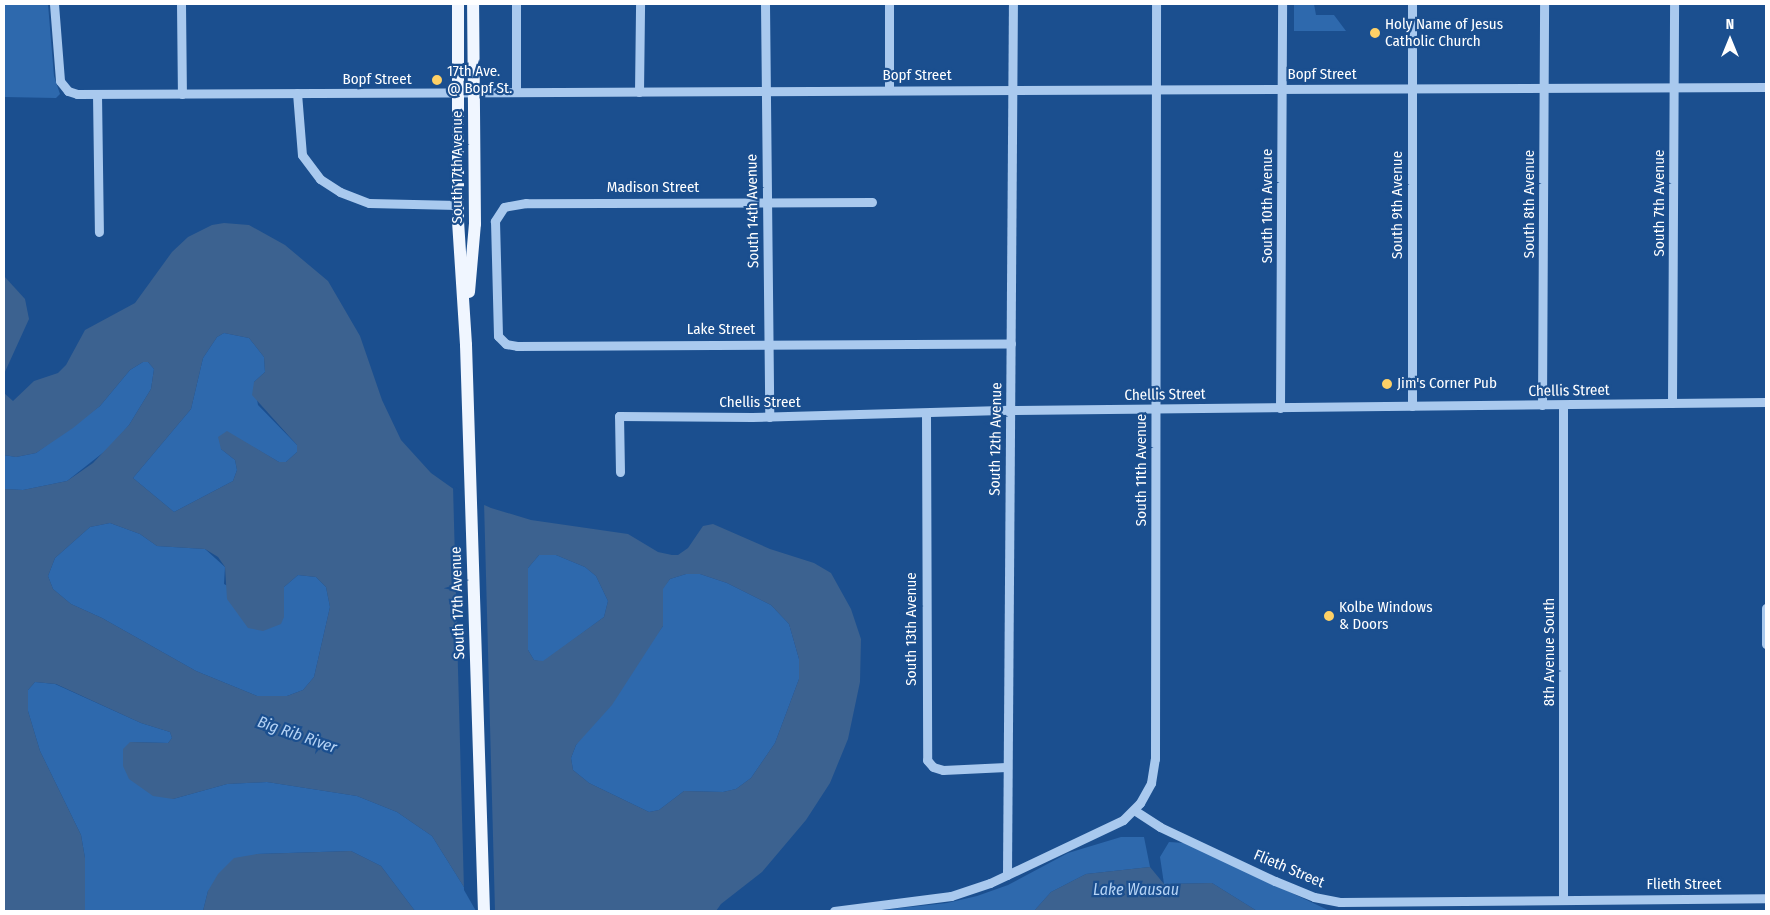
<!DOCTYPE html>
<style>
body{margin:0}
#map{position:relative;width:1770px;height:915px;overflow:hidden;background:#1b4f8f;font-family:"Fira Sans Condensed",sans-serif}
div>[style]{position:absolute}
[style*='--x']{left:calc(var(--x)*1px);top:calc(var(--y)*1px);width:calc(var(--w)*1px);rotate:calc(var(--a)*1deg)}
.green>*{inset:0;background:#2e69ad}
.water>*{inset:0;background:#3c6290}
.pier>*{inset:0;background:#1b4f8f}
.minor>*{height:9px;margin:-4.5px;padding:0 4.5px;transform-origin:4.5px;border-radius:4.5px;background:#a9c9ee}
.major>*{height:12px;margin:-6px;padding:0 6px;transform-origin:6px;border-radius:6px;background:#f0f6ff}
.dots>*{width:14px;height:14px;translate:-50% -50%;box-sizing:border-box;border:2px solid #1b4f8f;border-radius:50%}
span{translate:-50% -50%;white-space:nowrap;text-align:center;line-height:1.15;-webkit-text-stroke:4.5px #1b4f8f;paint-order:stroke}
.poi-label{font-size:15px;color:#fff}
.left{translate:0 -50%;text-align:left}
.street-label{font-size:15px;color:#fff}
.water-label{font-size:16px;color:#b5d3f5;font-style:italic}
.frame{position:absolute;inset:0;border:5px solid #fff;pointer-events:none}
.north{position:absolute;left:1705px;top:15px;width:50px;height:50px;-webkit-text-stroke:4px #1b4f8f;paint-order:stroke;rotate:0deg;font-size:14px;font-weight:700;line-height:20px;text-align:center;color:#fff}
.north::after{content:'';display:block;margin:auto;width:18px;height:22px;background:#fff;clip-path:polygon(50% 0,100% 100%,50% 72%,0 100%)}
</style>
<div id="map">
<div class="green">
<div style="clip-path:polygon(4px 4px,48px 4px,54px 76px,60px 94px,56px 98px,4px 97px)"></div>
<div style="clip-path:polygon(1294px 4px,1314px 4px,1316px 15px,1334px 15px,1346px 31px,1294px 31px)"></div>
<div style="clip-path:polygon(224px 333px,249px 338px,264px 357px,265px 372px,254px 382px,258px 405px,297px 445px,297px 452px,286px 462px,279px 462px,227px 432px,221px 449px,235px 460px,237px 470px,233px 481px,174px 512px,133px 478px,191px 409px,203px 358px,217px 337px)"></div>
<div style="clip-path:polygon(143px 362px,148px 362px,154px 369px,151px 389px,129px 425px,109px 448px,67px 481px,23px 490px,4px 489px,4px 455px,16px 457px,36px 453px,100px 406px,130px 370px)"></div>
<div style="clip-path:polygon(110px 523px,140px 534px,157px 546px,205px 549px,225px 567px,224px 584px,284px 617px,284px 587px,298px 575px,316px 577px,326px 587px,330px 607px,314px 677px,303px 690px,287px 696px,257px 696px,196px 671px,102px 618px,71px 604px,53px 589px,48px 576px,55px 558px,90px 527px)"></div>
<div style="clip-path:polygon(539px 555px,556px 555px,585px 567px,596px 576px,608px 601px,604px 617px,543px 662px,534px 660px,528px 650px,528px 568px)"></div>
<div style="clip-path:polygon(686px 574px,700px 574px,727px 583px,771px 605px,789px 624px,799px 659px,799px 679px,775px 743px,751px 778px,736px 789px,723px 792px,684px 791px,659px 810px,649px 812px,589px 783px,573px 770px,571px 758px,576px 745px,663px 626px,662px 589px,670px 579px)"></div>
<div style="clip-path:polygon(35px 682px,55px 684px,141px 723px,170px 732px,172px 738px,168px 743px,130px 742px,173px 799px,227px 784px,267px 782px,357px 796px,397px 812px,432px 836px,479px 911px,415px 911px,381px 866px,351px 851px,257px 854px,208px 891px,203px 911px,85px 911px,85px 858px,81px 835px,40px 751px,28px 711px,28px 690px)"></div>
<div style="clip-path:polygon(1121px 837px,1144px 837px,1150px 867px,1086px 874px,1051px 892px,1034px 911px,873px 911px,947px 903px,977px 896px,1008px 885px,1068px 853px)"></div>
<div style="clip-path:polygon(1169px 842px,1185px 843px,1330px 911px,1257px 911px,1212px 883px,1164px 884px,1160px 857px)"></div>
</div>
<div class="water">
<div style="clip-path:polygon(evenodd,224px 223px,249px 225px,285px 245px,328px 281px,360px 336px,382px 400px,401px 440px,431px 473px,462px 495px,491px 508px,531px 520px,628px 534px,658px 552px,672px 555px,678px 555px,688px 548px,703px 526px,713px 524px,770px 549px,814px 563px,831px 573px,851px 609px,861px 639px,860px 682px,848px 739px,830px 783px,806px 820px,762px 872px,721px 904px,716px 911px,479px 911px,432px 836px,397px 812px,357px 796px,267px 782px,227px 784px,173px 799px,153px 796px,129px 779px,123px 766px,123px 749px,130px 742px,168px 743px,172px 738px,170px 732px,141px 723px,56px 684px,35px 682px,28px 690px,28px 711px,40px 751px,81px 835px,85px 858px,85px 911px,4px 911px,4px 489px,23px 490px,67px 481px,93px 463px,129px 425px,151px 389px,154px 369px,148px 362px,143px 362px,130px 370px,100px 406px,73px 428px,36px 453px,16px 457px,4px 455px,4px 393px,13px 401px,34px 381px,58px 373px,66px 365px,85px 330px,135px 303px,172px 252px,188px 237px,212px 225px,224px 223px,224px 333px,249px 338px,264px 357px,265px 372px,254px 382px,252px 395px,297px 445px,297px 452px,286px 462px,279px 462px,227px 431px,218px 437px,221px 449px,235px 460px,237px 470px,233px 481px,174px 512px,133px 478px,191px 409px,203px 358px,217px 337px,224px 333px,224px 223px,110px 523px,140px 534px,157px 546px,205px 549px,218px 557px,225px 567px,227px 599px,248px 628px,263px 631px,281px 624px,284px 617px,284px 587px,298px 575px,316px 577px,326px 587px,330px 607px,314px 677px,303px 690px,287px 696px,257px 696px,196px 671px,102px 618px,71px 604px,53px 589px,48px 576px,55px 558px,90px 527px,110px 523px,224px 223px,539px 555px,556px 555px,585px 567px,596px 576px,608px 601px,604px 617px,543px 661px,534px 660px,528px 650px,528px 568px,539px 555px,224px 223px,686px 574px,700px 574px,727px 583px,771px 605px,789px 624px,799px 659px,799px 679px,775px 743px,751px 778px,736px 789px,723px 792px,684px 791px,659px 810px,649px 812px,589px 783px,573px 770px,571px 758px,576px 745px,612px 705px,663px 626px,663px 589px,670px 579px,686px 574px)"></div>
<div style="clip-path:polygon(4px 276px,25px 299px,29px 319px,4px 374px)"></div>
<div style="clip-path:polygon(351px 851px,381px 866px,415px 911px,203px 911px,208px 891px,218px 874px,234px 858px,257px 854px)"></div>
<div style="clip-path:polygon(1150px 867px,1164px 884px,1212px 883px,1257px 911px,1034px 911px,1051px 892px,1086px 874px)"></div>
</div>
<div class="pier">
<div style="clip-path:polygon(453px 486px,484px 502px,495px 911px,476px 911px,464px 890px)"></div>
</div>
<div class="minor">
<div style="--x:54;--y:4;--w:77;--a:85.5"></div>
<div style="--x:60;--y:81;--w:13;--a:51"></div>
<div style="--x:68;--y:91;--w:9;--a:18"></div>
<div style="--x:77;--y:94;--w:1689;--a:-0.24"></div>
<div style="--x:181;--y:4;--w:90;--a:89.4"></div>
<div style="--x:516;--y:4;--w:88;--a:90"></div>
<div style="--x:765;--y:4;--w:413;--a:89.4"></div>
<div style="--x:889;--y:4;--w:86;--a:90"></div>
<div style="--x:639;--y:92;--w:88;--a:-89.3"></div>
<div style="--x:297;--y:93;--w:62;--a:85.4"></div>
<div style="--x:302;--y:155;--w:30;--a:53"></div>
<div style="--x:320;--y:179;--w:24;--a:33"></div>
<div style="--x:340;--y:192;--w:31;--a:21"></div>
<div style="--x:369;--y:203;--w:88;--a:1.3"></div>
<div style="--x:97;--y:94;--w:138;--a:89.2"></div>
<div style="--x:872;--y:202;--w:346;--a:179.8"></div>
<div style="--x:526;--y:203;--w:22;--a:170"></div>
<div style="--x:504;--y:207;--w:17;--a:123"></div>
<div style="--x:495;--y:221;--w:115;--a:88.5"></div>
<div style="--x:498;--y:336;--w:11;--a:45"></div>
<div style="--x:506;--y:344;--w:11;--a:10"></div>
<div style="--x:517;--y:346;--w:494;--a:-0.3"></div>
<div style="--x:1672;--y:403;--w:399;--a:-89.7"></div>
<div style="--x:1542;--y:405;--w:401;--a:-89.7"></div>
<div style="--x:1563;--y:405;--w:495;--a:90"></div>
<div style="--x:1412;--y:406;--w:402;--a:-90"></div>
<div style="--x:1280;--y:408;--w:404;--a:-89.7"></div>
<div style="--x:926;--y:414;--w:346;--a:89.8"></div>
<div style="--x:927;--y:760;--w:9;--a:49"></div>
<div style="--x:933;--y:767;--w:10;--a:17"></div>
<div style="--x:943;--y:770;--w:63;--a:-2.7"></div>
<div style="--x:620;--y:472;--w:56;--a:-91"></div>
<div style="--x:619;--y:416;--w:133;--a:0.4"></div>
<div style="--x:752;--y:417;--w:258;--a:-1.6"></div>
<div style="--x:1010;--y:410;--w:756;--a:-0.61"></div>
<div style="--x:1766;--y:608;--w:36;--a:90"></div>
<div style="--x:1134;--y:810;--w:31;--a:33"></div>
<div style="--x:1160;--y:827;--w:127;--a:25.2"></div>
<div style="--x:1275;--y:881;--w:42;--a:22.3"></div>
<div style="--x:1314;--y:897;--w:26;--a:11"></div>
<div style="--x:1340;--y:902;--w:426;--a:-0.5"></div>
<div style="--x:1007;--y:875;--w:871;--a:-89.61"></div>
<div style="--x:834;--y:911;--w:118;--a:-7.3"></div>
<div style="--x:951;--y:896;--w:41;--a:-18.4"></div>
<div style="--x:990;--y:883;--w:147;--a:-25.3"></div>
<div style="--x:1123;--y:820;--w:24;--a:-45"></div>
<div style="--x:1140;--y:803;--w:23;--a:-61"></div>
<div style="--x:1151;--y:783;--w:24;--a:-81"></div>
<div style="--x:1155;--y:759;--w:755;--a:-89.92"></div>
</div>
<div class="major">
<div style="--x:458;--y:4;--w:217;--a:90"></div>
<div style="--x:458;--y:221;--w:124;--a:86.3"></div>
<div style="--x:466;--y:345;--w:566;--a:88.18"></div>
<div style="--x:469;--y:292;--w:68;--a:-85"></div>
<div style="--x:475;--y:224;--w:220;--a:-90.5"></div>
</div>
<div class="dots">
<div style="left:1375px;top:33px;background:#ffd166"></div>
<div style="left:437px;top:80px;background:#ffd166"></div>
<div style="left:1387px;top:384px;background:#ffd166"></div>
<div style="left:1329px;top:616px;background:#ffd166"></div>
</div>
<div class="poi-label">
<span class="left" style="left:1385px;top:33px">Holy Name of Jesus<br>Catholic Church</span>
<span class="left" style="left:447px;top:80px">17th Ave.<br>@ Bopf St.</span>
<span class="left" style="left:1397px;top:384px">Jim's Corner Pub</span>
<span class="left" style="left:1339px;top:616px">Kolbe Windows<br>&amp; Doors</span>
</div>
<div class="street-label">
<span style="left:1322px;top:75px">Bopf Street</span>
<span style="left:917px;top:76px">Bopf Street</span>
<span style="left:377px;top:80px">Bopf Street</span>
<span style="left:458px;top:167px;rotate:-90deg">South 17th Avenue</span>
<span style="left:653px;top:188px">Madison Street</span>
<span style="left:1660px;top:203px;rotate:-90deg">South 7th Avenue</span>
<span style="left:1530px;top:204px;rotate:-90deg">South 8th Avenue</span>
<span style="left:1398px;top:205px;rotate:-90deg">South 9th Avenue</span>
<span style="left:1268px;top:206px;rotate:-90deg">South 10th Avenue</span>
<span style="left:753px;top:211px;rotate:-91deg">South 14th Avenue</span>
<span style="left:721px;top:330px">Lake Street</span>
<span style="left:1569px;top:391px;rotate:-1deg">Chellis Street</span>
<span style="left:1165px;top:395px;rotate:-1deg">Chellis Street</span>
<span style="left:760px;top:403px">Chellis Street</span>
<span style="left:996px;top:439px;rotate:-89deg">South 12th Avenue</span>
<span style="left:1142px;top:470px;rotate:-90deg">South 11th Avenue</span>
<span style="left:458px;top:603px;rotate:-92deg">South 17th Avenue</span>
<span style="left:912px;top:629px;rotate:-90deg">South 13th Avenue</span>
<span style="left:1550px;top:652px;rotate:-90deg">8th Avenue South</span>
<span style="left:1289px;top:869px;rotate:23deg">Flieth Street</span>
<span style="left:1684px;top:885px">Flieth Street</span>
</div>
<div class="water-label">
<span style="left:297px;top:735px;rotate:19deg">Big Rib River</span>
<span style="left:1136px;top:890px">Lake Wausau</span>
</div>
<div class="frame"></div>
<div class="north">N</div>
</div>
